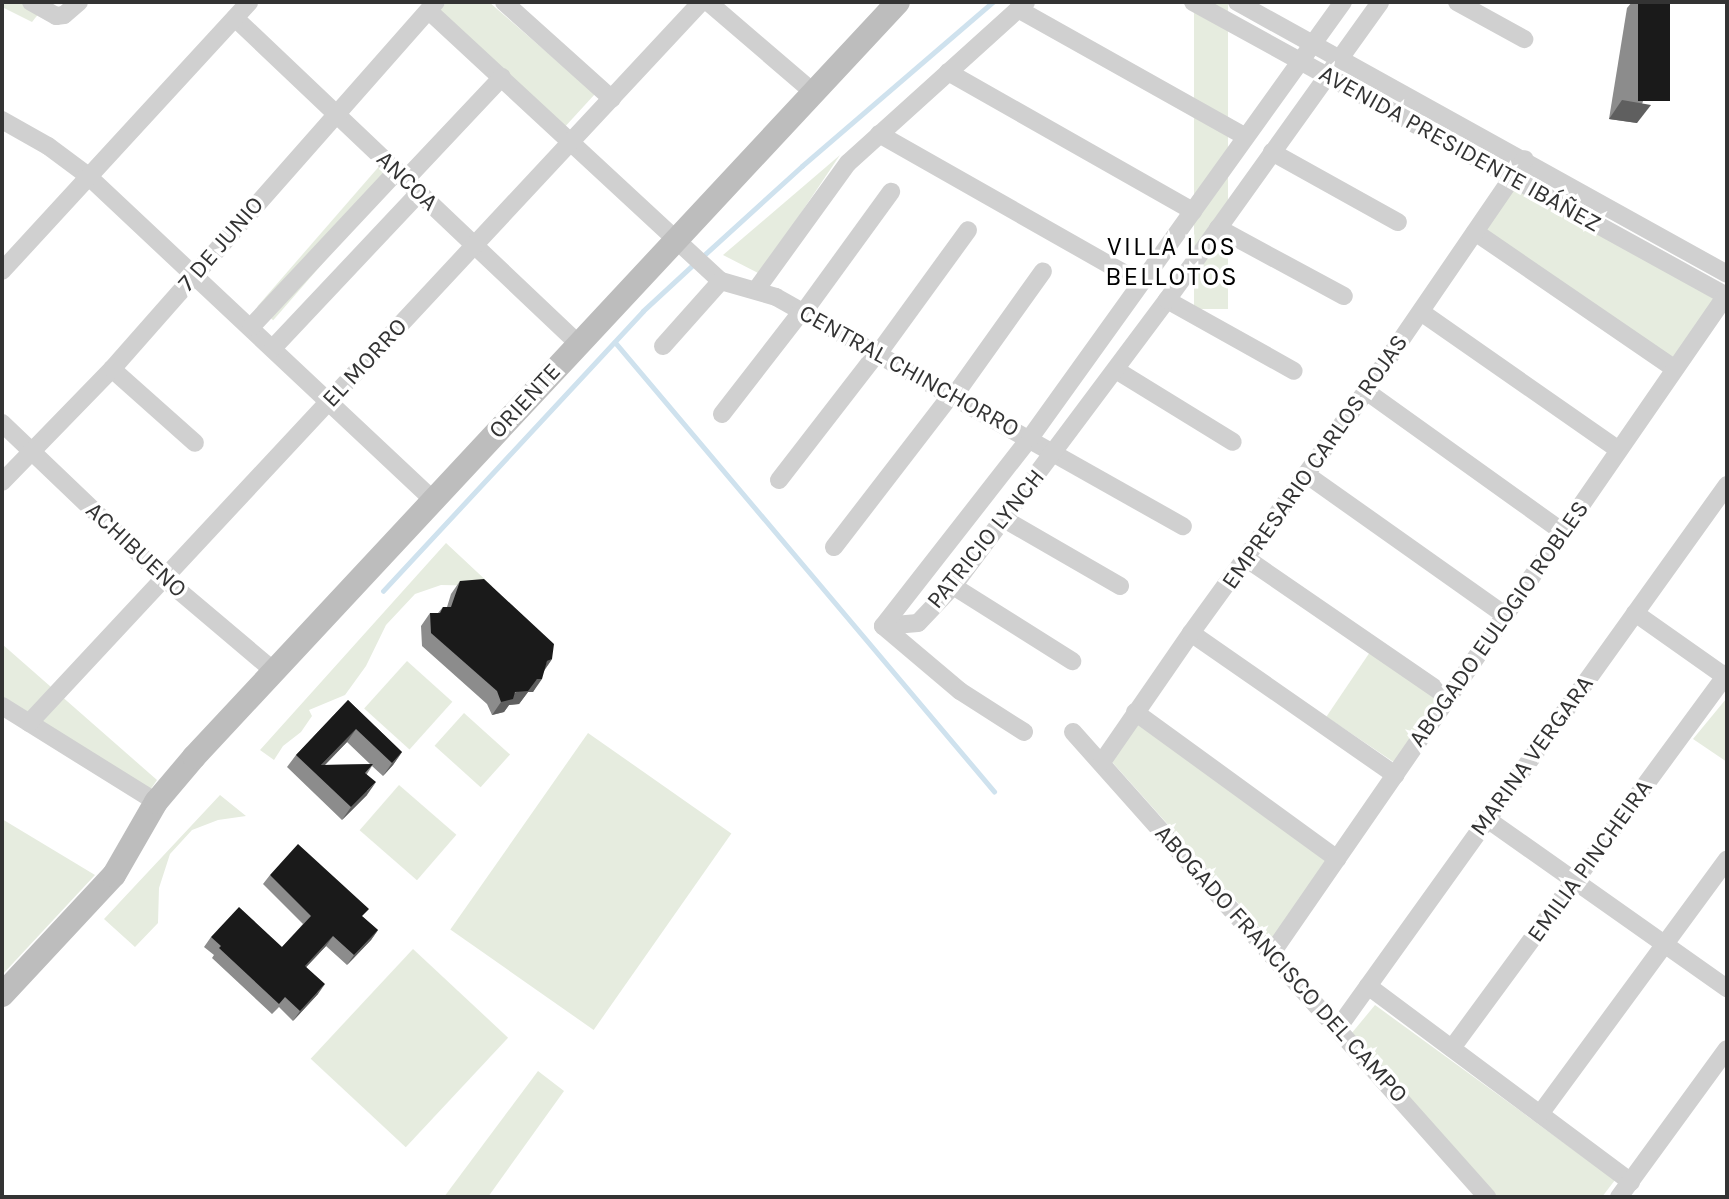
<!DOCTYPE html>
<meta charset="utf-8">
<style>
body{margin:0}
#map{position:relative;width:1729px;height:1199px;overflow:hidden;background:#fff;font-family:Karla,sans-serif}
div>[style]{position:absolute}
[style*='--x']{left:calc(var(--x)*1px);top:calc(var(--y)*1px);width:calc(var(--w)*1px);rotate:calc(var(--a)*1deg)}
.green>*{inset:0;background:#e6ecdf;transform-origin:0 0}
.stream>*{height:4.5px;margin:-2.25px;padding:0 2.25px;transform-origin:2.25px;border-radius:2.25px;background:#cfe2ee}
.street>*{height:18px;margin:-9px;padding:0 9px;transform-origin:9px;border-radius:9px;background:#d0d0d0}
.secondary>*{height:24px;margin:-12px;padding:0 12px;transform-origin:12px;border-radius:12px;background:#bdbdbd}
.wall>*{inset:0;background:#8c8c8c}
.shaded-wall>*{inset:0;background:#5f5f5f}
.building>*{inset:0;background:#1a1a1a;transform-origin:0 0}
span{translate:-50% -50%;white-space:nowrap;text-align:center;line-height:1.15;-webkit-text-stroke:7px #fff;paint-order:stroke}
.street-label{font-size:24px;color:#333}
.neighbourhood-label{font-size:26px;color:#000;letter-spacing:2px}
.frame{position:absolute;inset:0;border:4px solid #333;pointer-events:none}
</style>
<div id="map">
<div class="green">
<div style="clip-path:polygon(2px 2px,26px 2px,40px 12px,32px 22px,2px 7px)"></div>
<div style="clip-path:polygon(447px 2px,489px 2px,595px 94px,562px 130px,437px 13px)"></div>
<div style="left:1194px;top:2px;width:34px;height:307px"></div>
<div style="clip-path:polygon(840px 155px,760px 274px,723px 255px)"></div>
<div style="left:382px;top:163px;width:21px;height:190px;rotate:41deg"></div>
<div style="clip-path:polygon(1515px 185px,1718px 295px,1673px 361px,1483px 229px)"></div>
<div style="clip-path:polygon(446px 543px,492px 586px,441px 585px,415px 594px,386px 625px,366px 666px,345px 695px,309px 710px,312px 716px,301px 732px,283px 746px,274px 760px,260px 750px)"></div>
<div style="clip-path:polygon(2px 644px,157px 780px,148px 793px,2px 701px)"></div>
<div style="left:1370px;top:652px;width:82px;height:78px;rotate:34deg"></div>
<div style="left:407px;top:661px;width:61px;height:64px;rotate:42deg"></div>
<div style="clip-path:polygon(1726px 699px,1727px 699px,1727px 762px,1693px 739px)"></div>
<div style="left:464px;top:713px;width:62px;height:44px;rotate:42deg"></div>
<div style="clip-path:polygon(1138px 722px,1328px 861px,1272px 941px,1112px 762px)"></div>
<div style="left:588px;top:733px;width:175px;height:240px;rotate:35deg"></div>
<div style="left:399px;top:785px;width:76px;height:60px;rotate:41deg"></div>
<div style="clip-path:polygon(220px 795px,246px 816px,218px 820px,192px 830px,170px 854px,159px 888px,158px 923px,135px 947px,104px 919px)"></div>
<div style="clip-path:polygon(2px 819px,95px 875px,2px 975px)"></div>
<div style="left:413px;top:949px;width:130px;height:150px;rotate:43deg"></div>
<div style="clip-path:polygon(1375px 1005px,1615px 1180px,1602px 1197px,1497px 1197px,1351px 1034px)"></div>
<div style="clip-path:polygon(538px 1071px,564px 1091px,488px 1197px,444px 1197px)"></div>
</div>
<div class="stream">
<div style="--x:702;--y:257;--w:135;--a:-42.3"></div>
<div style="--x:802;--y:166;--w:252;--a:-40.7"></div>
<div style="--x:615;--y:342;--w:588;--a:49.83"></div>
<div style="--x:383;--y:591;--w:382;--a:-47.1"></div>
<div style="--x:643;--y:311;--w:71;--a:-42.7"></div>
</div>
<div class="street">
<div style="--x:31;--y:2;--w:29;--a:29"></div>
<div style="--x:56;--y:16;--w:8;--a:-7"></div>
<div style="--x:64;--y:15;--w:20;--a:-41"></div>
<div style="--x:504;--y:2;--w:145;--a:41.9"></div>
<div style="--x:708;--y:2;--w:140;--a:40.6"></div>
<div style="--x:1193;--y:2;--w:610;--a:28.84"></div>
<div style="--x:1237;--y:2;--w:560;--a:29.03"></div>
<div style="--x:1457;--y:2;--w:77;--a:28.9"></div>
<div style="--x:1018;--y:9;--w:261;--a:29.3"></div>
<div style="--x:429;--y:11;--w:398;--a:42.8"></div>
<div style="--x:721;--y:281;--w:57;--a:16.2"></div>
<div style="--x:776;--y:297;--w:467;--a:29.4"></div>
<div style="--x:235;--y:18;--w:473;--a:43.5"></div>
<div style="--x:948;--y:72;--w:282;--a:29.6"></div>
<div style="--x:2;--y:120;--w:53;--a:29.5"></div>
<div style="--x:48;--y:146;--w:49;--a:36.6"></div>
<div style="--x:87;--y:175;--w:475;--a:43.2"></div>
<div style="--x:879;--y:134;--w:301;--a:29.6"></div>
<div style="--x:1272;--y:152;--w:144;--a:29.1"></div>
<div style="--x:406;--y:179;--w:140;--a:-46.7"></div>
<div style="--x:1218;--y:228;--w:143;--a:28.4"></div>
<div style="--x:1475;--y:232;--w:242;--a:34.4"></div>
<div style="--x:2;--y:271;--w:365;--a:-47.4"></div>
<div style="--x:756;--y:290;--w:157;--a:-54.1"></div>
<div style="--x:848;--y:163;--w:240;--a:-42.1"></div>
<div style="--x:1167;--y:300;--w:145;--a:29.2"></div>
<div style="--x:1421;--y:312;--w:241;--a:34.9"></div>
<div style="--x:803;--y:313;--w:150;--a:-54"></div>
<div style="--x:251;--y:327;--w:214;--a:-46.9"></div>
<div style="--x:663;--y:346;--w:87;--a:-48.3"></div>
<div style="--x:273;--y:348;--w:214;--a:-46.7"></div>
<div style="--x:878;--y:354;--w:153;--a:-54"></div>
<div style="--x:112;--y:369;--w:111;--a:41.7"></div>
<div style="--x:1116;--y:370;--w:137;--a:31.6"></div>
<div style="--x:1366;--y:391;--w:242;--a:35.6"></div>
<div style="--x:954;--y:396;--w:153;--a:-54.5"></div>
<div style="--x:722;--y:414;--w:129;--a:-52.2"></div>
<div style="--x:2;--y:423;--w:226;--a:43.7"></div>
<div style="--x:165;--y:579;--w:144;--a:40.2"></div>
<div style="--x:1307;--y:475;--w:242;--a:35.3"></div>
<div style="--x:779;--y:480;--w:160;--a:-52.3"></div>
<div style="--x:2;--y:482;--w:158;--a:-45.8"></div>
<div style="--x:112;--y:369;--w:490;--a:-48.6"></div>
<div style="--x:1004;--y:519;--w:134;--a:30"></div>
<div style="--x:834;--y:547;--w:192;--a:-52.4"></div>
<div style="--x:1247;--y:559;--w:244;--a:34.5"></div>
<div style="--x:953;--y:586;--w:141;--a:32.2"></div>
<div style="--x:1635;--y:613;--w:113;--a:35.2"></div>
<div style="--x:883;--y:626;--w:35;--a:-5"></div>
<div style="--x:918;--y:623;--w:51;--a:-46.6"></div>
<div style="--x:953;--y:586;--w:357;--a:-53.2"></div>
<div style="--x:1167;--y:300;--w:366;--a:-54.4"></div>
<div style="--x:883;--y:626;--w:239;--a:-52"></div>
<div style="--x:1030;--y:438;--w:537;--a:-54.33"></div>
<div style="--x:883;--y:626;--w:101;--a:40.2"></div>
<div style="--x:960;--y:691;--w:76;--a:32.6"></div>
<div style="--x:1191;--y:633;--w:249;--a:34.8"></div>
<div style="--x:2;--y:706;--w:181;--a:31.9"></div>
<div style="--x:1135;--y:712;--w:250;--a:36"></div>
<div style="--x:29;--y:723;--w:986;--a:-47.01"></div>
<div style="--x:1073;--y:732;--w:623;--a:48.32"></div>
<div style="--x:1102;--y:762;--w:157;--a:-55.4"></div>
<div style="--x:1191;--y:633;--w:299;--a:-54.1"></div>
<div style="--x:1366;--y:391;--w:281;--a:-55.6"></div>
<div style="--x:1487;--y:819;--w:294;--a:35.2"></div>
<div style="--x:1272;--y:953;--w:801;--a:-55.38"></div>
<div style="--x:1368;--y:986;--w:328;--a:36.7"></div>
<div style="--x:1338;--y:1028;--w:668;--a:-54.38"></div>
<div style="--x:1452;--y:1048;--w:465;--a:-53.7"></div>
<div style="--x:1540;--y:1114;--w:316;--a:-53.7"></div>
<div style="--x:1619;--y:1197;--w:183;--a:-53.9"></div>
</div>
<div class="secondary">
<div style="--x:2;--y:995;--w:164;--a:-47"></div>
<div style="--x:114;--y:875;--w:84;--a:-60.1"></div>
<div style="--x:156;--y:802;--w:59;--a:-49.8"></div>
<div style="--x:194;--y:757;--w:1032;--a:-47"></div>
</div>
<div class="wall">
<div style="clip-path:polygon(1632px 2px,1670px 2px,1637px 123px,1609px 119px,1627px 8px)"></div>
<div style="clip-path:polygon(460px 581px,552px 659px,544px 671px,533px 692px,528px 692px,519px 704px,509px 705px,504px 712px,492px 715px,487px 704px,422px 646px,421px 626px,430px 613px,438px 613px,443px 607px,447px 607px,451px 594px)"></div>
<div style="clip-path:polygon(evenodd,348px 700px,402px 752px,393px 765px,383px 776px,372px 766px,367px 774px,367px 795px,342px 820px,287px 767px,296px 755px,348px 700px,347px 742px,370px 764px,325px 765px,347px 742px)"></div>
<div style="clip-path:polygon(270px 875px,363px 917px,378px 930px,371px 940px,347px 965px,326px 946px,306px 967px,318px 994px,293px 1021px,279px 1007px,272px 1014px,212px 958px,214px 955px,204px 947px,211px 937px,282px 947px,303px 924px,263px 884px)"></div>
</div>
<div class="shaded-wall">
<div style="clip-path:polygon(1622px 100px,1651px 105px,1637px 123px,1609px 119px)"></div>
<div style="clip-path:polygon(552px 659px,543px 672px,547px 661px)"></div>
<div style="clip-path:polygon(537px 679px,542px 679px,533px 692px,528px 692px,519px 704px,509px 705px,504px 712px,492px 715px,501px 702px)"></div>
<div style="clip-path:polygon(356px 729px,347px 742px,316px 774px,321px 765px)"></div>
<div style="clip-path:polygon(402px 752px,393px 765px,383px 776px,392px 763px)"></div>
<div style="clip-path:polygon(376px 782px,367px 795px,342px 820px,351px 807px)"></div>
<div style="clip-path:polygon(378px 930px,371px 940px,347px 965px,354px 955px)"></div>
<div style="clip-path:polygon(333px 936px,326px 946px,298px 976px,305px 966px)"></div>
<div style="clip-path:polygon(325px 984px,318px 994px,293px 1021px,300px 1011px)"></div>
</div>
<div class="building">
<div style="left:1638px;top:2px;width:32px;height:99px"></div>
<div style="clip-path:polygon(484px 579px,554px 644px,552px 659px,547px 661px,542px 679px,537px 679px,528px 691px,515px 692px,513px 699px,501px 702px,497px 691px,431px 633px,430px 613px,440px 613px,443px 607px,451px 607px,460px 581px)"></div>
<div style="clip-path:polygon(348px 700px,402px 752px,392px 763px,356px 729px,321px 765px,373px 764px,365px 773px,376px 782px,351px 807px,296px 755px)"></div>
<div style="clip-path:polygon(298px 844px,369px 909px,362px 916px,378px 930px,354px 955px,333px 936px,305px 966px,325px 984px,300px 1011px,285px 997px,279px 1004px,219px 948px,221px 946px,211px 937px,239px 907px,282px 947px,311px 916px,270px 875px)"></div>
</div>
<div class="street-label">
<span style="left:1460px;top:149px;rotate:29deg">AVENIDA PRESIDENTE IBÁÑEZ</span>
<span style="left:407px;top:181px;rotate:44deg">ANCOA</span>
<span style="left:221px;top:244px;rotate:-49deg">7 DE JUNIO</span>
<span style="left:365px;top:363px;rotate:-47deg">EL MORRO</span>
<span style="left:909px;top:371px;rotate:29deg">CENTRAL CHINCHORRO</span>
<span style="left:525px;top:401px;rotate:-47deg">ORIENTE</span>
<span style="left:1315px;top:462px;rotate:-55deg">EMPRESARIO CARLOS ROJAS</span>
<span style="left:986px;top:539px;rotate:-51deg">PATRICIO LYNCH</span>
<span style="left:136px;top:550px;rotate:43deg">ACHIBUENO</span>
<span style="left:1499px;top:624px;rotate:-55deg">ABOGADO EULOGIO ROBLES</span>
<span style="left:1532px;top:756px;rotate:-54deg">MARINA VERGARA</span>
<span style="left:1590px;top:861px;rotate:-54deg">EMILIA PINCHEIRA</span>
<span style="left:1281px;top:964px;rotate:48deg">ABOGADO FRANCISCO DEL CAMPO</span>
</div>
<div class="neighbourhood-label">
<span style="left:1172px;top:262px">VILLA LOS<br>BELLOTOS</span>
</div>
<div class="frame"></div>
</div>
